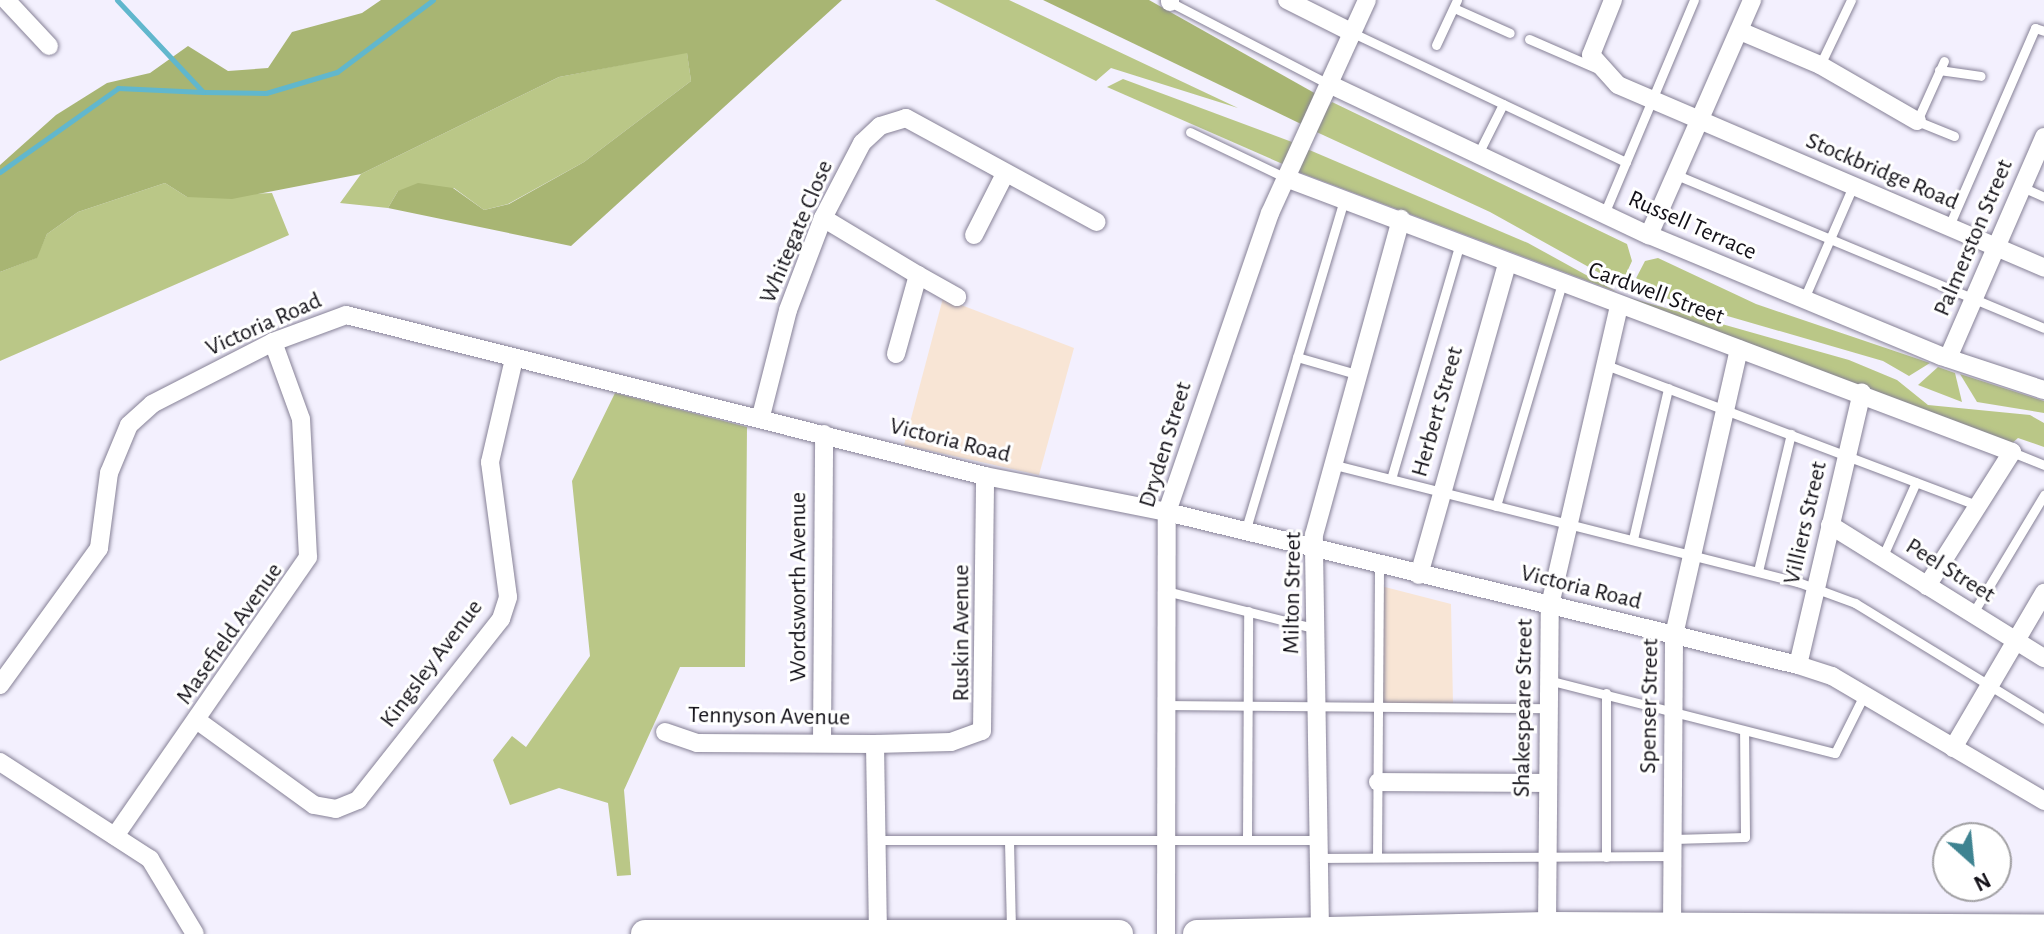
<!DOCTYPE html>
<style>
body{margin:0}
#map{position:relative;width:2044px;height:934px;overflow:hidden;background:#f3f0fe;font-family:"Alegreya Sans",sans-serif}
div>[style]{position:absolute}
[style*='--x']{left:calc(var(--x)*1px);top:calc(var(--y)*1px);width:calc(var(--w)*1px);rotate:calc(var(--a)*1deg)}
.education>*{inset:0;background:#f8e5d5}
.green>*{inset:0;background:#bac787}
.forest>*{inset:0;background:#a8b573}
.stream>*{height:5px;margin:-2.5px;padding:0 2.5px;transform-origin:2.5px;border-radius:2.5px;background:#61b7cd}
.roads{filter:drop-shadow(0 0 2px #868196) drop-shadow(0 0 2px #868196)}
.service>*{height:9px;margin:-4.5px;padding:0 4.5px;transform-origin:4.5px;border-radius:4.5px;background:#fff}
.minor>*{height:18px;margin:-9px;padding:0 9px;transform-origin:9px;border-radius:9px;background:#fff}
.primary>*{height:28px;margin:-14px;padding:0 14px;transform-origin:14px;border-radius:14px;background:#fff}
span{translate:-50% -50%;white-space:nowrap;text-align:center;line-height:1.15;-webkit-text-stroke:6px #fff;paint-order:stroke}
.street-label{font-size:24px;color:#131118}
.north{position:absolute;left:1932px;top:822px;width:80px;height:80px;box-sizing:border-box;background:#fff;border:2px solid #a1a0a3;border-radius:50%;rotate:153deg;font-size:22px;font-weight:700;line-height:32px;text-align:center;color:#131118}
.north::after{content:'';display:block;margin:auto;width:28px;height:36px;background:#3e8391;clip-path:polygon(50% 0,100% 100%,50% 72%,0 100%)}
</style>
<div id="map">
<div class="education">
<div style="clip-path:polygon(943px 298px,1074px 348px,1039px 475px,904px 445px)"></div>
<div style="clip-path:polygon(1381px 586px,1451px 604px,1453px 704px,1381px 704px)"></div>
</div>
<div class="green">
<div style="clip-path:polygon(935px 0,1009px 0,1238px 108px,1111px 68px,1096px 81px)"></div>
<div style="clip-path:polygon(687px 52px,691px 81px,584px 162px,508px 204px,484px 210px,454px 188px,398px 191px,388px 208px,340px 203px,361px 174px,559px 77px)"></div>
<div style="clip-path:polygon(1123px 79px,1292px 142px,1290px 156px,1285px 165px,1107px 87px)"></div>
<div style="clip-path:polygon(1332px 102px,1627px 244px,1632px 261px,1621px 285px,1490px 212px,1310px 129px)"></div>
<div style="clip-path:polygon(1307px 149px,1528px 243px,1617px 292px,1296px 171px)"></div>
<div style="clip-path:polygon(165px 183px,187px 197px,272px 193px,289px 235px,0 361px,0 272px,36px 258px,47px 234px,78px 212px)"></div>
<div style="clip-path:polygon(1658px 258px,1756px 304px,1930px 363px,1909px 376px,1883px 361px,1631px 288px,1645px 261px)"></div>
<div style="clip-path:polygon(1630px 298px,1849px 360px,1897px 380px,1928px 405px,2030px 415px,2044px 423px,2044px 447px,2018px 438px,2011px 444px,1630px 304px)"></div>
<div style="clip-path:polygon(1938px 367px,1955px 373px,1962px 402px,1918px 385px)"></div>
<div style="clip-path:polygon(1960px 374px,2044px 401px,2044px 413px,1977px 402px)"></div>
<div style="clip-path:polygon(615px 393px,747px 427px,745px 667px,680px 667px,624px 790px,631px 875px,617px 876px,608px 803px,559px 788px,510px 805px,493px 760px,512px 736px,526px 747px,590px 656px,572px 481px)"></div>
</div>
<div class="forest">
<div style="clip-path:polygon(381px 0,842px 0,571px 246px,388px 208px,398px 191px,418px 183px,453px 188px,484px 210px,509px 204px,584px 162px,691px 81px,687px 53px,559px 77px,361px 174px,232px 199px,187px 197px,165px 183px,78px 212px,47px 234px,37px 258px,0 272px,0 165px,56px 115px,107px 83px,150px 73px,188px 46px,228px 71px,268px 68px,292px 32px,362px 13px)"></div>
<div style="clip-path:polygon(1043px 0,1149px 0,1318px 95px,1301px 124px)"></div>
</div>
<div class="stream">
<div style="--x:117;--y:0;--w:126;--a:46.9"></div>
<div style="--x:203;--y:92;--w:63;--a:0.9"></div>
<div style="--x:266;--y:93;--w:74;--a:-16.5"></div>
<div style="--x:337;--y:72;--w:120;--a:-36.9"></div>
<div style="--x:0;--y:172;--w:145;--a:-35.4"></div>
<div style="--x:118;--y:88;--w:85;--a:2.7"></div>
</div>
<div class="roads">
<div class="service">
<div style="--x:1170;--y:2;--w:180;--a:27.4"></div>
<div style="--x:1454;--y:8;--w:61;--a:24.1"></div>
<div style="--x:1353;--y:33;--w:302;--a:25.3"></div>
<div style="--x:1529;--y:39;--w:75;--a:23.5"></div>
<div style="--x:1436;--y:45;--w:50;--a:-65"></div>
<div style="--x:1944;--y:61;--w:66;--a:114.2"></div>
<div style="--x:1917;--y:121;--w:40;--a:22"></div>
<div style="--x:1820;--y:65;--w:72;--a:-64.5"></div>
<div style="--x:1939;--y:70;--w:42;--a:8.1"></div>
<div style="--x:1190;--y:132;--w:106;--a:25.6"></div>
<div style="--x:1478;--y:154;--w:56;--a:-63.4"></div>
<div style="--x:1679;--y:176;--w:395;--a:22.6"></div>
<div style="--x:2022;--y:187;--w:24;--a:24"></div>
<div style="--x:1604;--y:214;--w:232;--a:-67.2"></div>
<div style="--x:1949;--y:226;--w:216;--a:-66.5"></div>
<div style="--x:2035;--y:28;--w:9;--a:18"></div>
<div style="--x:1803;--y:301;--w:125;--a:-66.5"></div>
<div style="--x:1297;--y:357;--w:61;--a:16.1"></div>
<div style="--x:1606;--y:365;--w:396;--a:20.7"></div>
<div style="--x:2012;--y:452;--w:35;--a:22"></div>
<div style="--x:1331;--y:464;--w:482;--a:14.2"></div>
<div style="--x:1798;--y:582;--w:61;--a:20.2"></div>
<div style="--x:1855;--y:603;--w:222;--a:31.5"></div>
<div style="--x:1391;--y:479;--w:246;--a:-73.7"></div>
<div style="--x:1496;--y:506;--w:229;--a:-73.5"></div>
<div style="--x:1245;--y:532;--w:347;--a:-73.4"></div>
<div style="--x:1633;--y:539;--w:155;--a:-76.9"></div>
<div style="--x:1882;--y:558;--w:83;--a:-65.9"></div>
<div style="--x:1758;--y:571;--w:141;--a:-76.5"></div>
<div style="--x:1166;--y:591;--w:156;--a:14.1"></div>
<div style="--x:1973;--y:613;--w:138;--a:-59"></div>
<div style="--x:1548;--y:680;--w:296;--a:14.3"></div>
<div style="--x:1835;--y:753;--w:65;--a:-63.4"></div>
<div style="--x:1606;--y:693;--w:164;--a:90"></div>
<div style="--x:1167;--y:705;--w:380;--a:0.5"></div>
<div style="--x:1673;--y:839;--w:72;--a:-1.6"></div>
<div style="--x:1745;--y:837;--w:106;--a:-90.5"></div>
<div style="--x:877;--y:840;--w:440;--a:0"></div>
<div style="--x:1247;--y:840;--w:229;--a:-89.7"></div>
<div style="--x:1009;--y:841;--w:88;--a:88.7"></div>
<div style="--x:1377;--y:857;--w:291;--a:-89.6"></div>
<div style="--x:1317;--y:858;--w:356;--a:-0.3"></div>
</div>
<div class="minor">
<div style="--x:6;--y:0;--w:63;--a:46.9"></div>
<div style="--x:1287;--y:0;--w:74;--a:26.6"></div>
<div style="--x:1613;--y:0;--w:59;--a:111.8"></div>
<div style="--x:1591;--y:55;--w:40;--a:48"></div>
<div style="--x:1618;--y:85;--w:464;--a:23.2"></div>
<div style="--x:1170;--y:2;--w:2;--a:-90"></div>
<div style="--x:1740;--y:31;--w:87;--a:23"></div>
<div style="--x:1820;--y:65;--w:112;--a:30"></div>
<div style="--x:1331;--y:85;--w:352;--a:25.3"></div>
<div style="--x:1649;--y:235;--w:316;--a:22.5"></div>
<div style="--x:1941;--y:356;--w:108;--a:18.3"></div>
<div style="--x:1286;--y:178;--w:776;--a:20.68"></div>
<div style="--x:2012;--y:452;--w:159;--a:122.4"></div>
<div style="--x:823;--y:218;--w:111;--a:31"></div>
<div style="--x:918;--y:275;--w:82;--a:105.6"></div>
<div style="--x:974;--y:235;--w:68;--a:-63.1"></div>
<div style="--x:1649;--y:235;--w:257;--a:-66.3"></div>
<div style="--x:918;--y:275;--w:45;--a:29.4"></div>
<div style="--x:1948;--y:358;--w:241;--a:-66.5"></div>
<div style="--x:761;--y:416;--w:109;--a:-75.7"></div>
<div style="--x:788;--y:310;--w:98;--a:-69.2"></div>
<div style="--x:823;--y:218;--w:85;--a:-62.5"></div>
<div style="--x:862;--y:143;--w:25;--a:-43"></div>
<div style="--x:880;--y:126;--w:27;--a:-17"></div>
<div style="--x:906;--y:118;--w:217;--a:28.6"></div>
<div style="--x:1830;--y:525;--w:252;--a:31.9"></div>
<div style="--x:1419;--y:575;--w:324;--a:-74.2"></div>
<div style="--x:1798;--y:665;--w:280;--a:-76.8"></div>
<div style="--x:0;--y:685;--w:169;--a:-54.1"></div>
<div style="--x:99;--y:548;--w:76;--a:-82.4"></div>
<div style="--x:109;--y:473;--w:52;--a:-67.4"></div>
<div style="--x:129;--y:425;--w:31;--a:-42"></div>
<div style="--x:152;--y:404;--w:136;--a:-27.1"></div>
<div style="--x:273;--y:342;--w:78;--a:-20.3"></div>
<div style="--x:346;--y:315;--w:659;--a:14.14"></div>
<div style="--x:985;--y:476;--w:186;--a:11.2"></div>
<div style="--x:1167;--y:512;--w:649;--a:13.63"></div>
<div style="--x:1798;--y:665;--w:36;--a:18"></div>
<div style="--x:1832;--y:676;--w:246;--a:30.5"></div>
<div style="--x:198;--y:721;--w:143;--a:35.9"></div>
<div style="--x:314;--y:805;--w:22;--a:10"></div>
<div style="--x:336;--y:809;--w:24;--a:-22"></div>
<div style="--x:358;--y:800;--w:231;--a:-51.7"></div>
<div style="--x:501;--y:619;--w:23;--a:-72"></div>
<div style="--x:508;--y:597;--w:136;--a:-97.6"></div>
<div style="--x:490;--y:462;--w:106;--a:-76.9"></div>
<div style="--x:665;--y:732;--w:34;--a:19"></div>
<div style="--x:697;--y:743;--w:178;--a:0.3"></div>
<div style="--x:875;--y:744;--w:76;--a:-1.5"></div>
<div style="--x:951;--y:742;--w:33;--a:-20"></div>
<div style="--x:982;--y:731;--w:255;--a:-89.3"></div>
<div style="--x:822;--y:741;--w:307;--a:-89.6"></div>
<div style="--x:875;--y:744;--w:188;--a:89.1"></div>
<div style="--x:1953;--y:748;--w:180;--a:-59.6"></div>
<div style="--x:0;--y:762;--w:179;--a:32.9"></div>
<div style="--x:150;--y:859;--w:87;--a:59"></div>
<div style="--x:1378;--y:782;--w:168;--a:0.3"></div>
<div style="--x:115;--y:836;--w:339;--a:-55.3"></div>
<div style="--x:308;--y:557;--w:138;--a:-92.9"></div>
<div style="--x:301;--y:419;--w:82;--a:-110"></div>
<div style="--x:1547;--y:926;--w:321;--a:-89.5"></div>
<div style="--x:1550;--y:605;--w:306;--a:-77"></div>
<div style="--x:1672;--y:927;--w:292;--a:-89.6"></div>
<div style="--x:1674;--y:635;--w:293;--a:-77.2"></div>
<div style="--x:1320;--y:930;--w:395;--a:-90.9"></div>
<div style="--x:1314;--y:535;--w:328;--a:-74.6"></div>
<div style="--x:1166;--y:934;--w:422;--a:-89.9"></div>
<div style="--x:1167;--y:512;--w:316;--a:-71"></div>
<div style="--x:1270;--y:213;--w:234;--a:-65.5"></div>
</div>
<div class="primary">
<div style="--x:645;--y:934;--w:474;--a:0"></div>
<div style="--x:1197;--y:934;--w:350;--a:-1.3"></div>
<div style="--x:1547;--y:926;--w:497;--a:0.3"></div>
</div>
</div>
<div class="street-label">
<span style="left:1882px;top:172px;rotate:23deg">Stockbridge Road</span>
<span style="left:1692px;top:226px;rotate:24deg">Russell Terrace</span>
<span style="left:797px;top:232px;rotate:-67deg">Whitegate Close</span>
<span style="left:1974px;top:238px;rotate:-67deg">Palmerston Street</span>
<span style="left:1656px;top:294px;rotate:20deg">Cardwell Street</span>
<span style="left:264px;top:325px;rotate:-24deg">Victoria Road</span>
<span style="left:1438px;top:412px;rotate:-74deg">Herbert Street</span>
<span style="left:950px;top:441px;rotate:14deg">Victoria Road</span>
<span style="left:1166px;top:445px;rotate:-73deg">Dryden Street</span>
<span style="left:1806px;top:523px;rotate:-77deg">Villiers Street</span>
<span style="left:1950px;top:571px;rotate:32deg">Peel Street</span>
<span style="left:799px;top:587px;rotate:-90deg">Wordsworth Avenue</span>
<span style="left:1581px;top:588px;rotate:14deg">Victoria Road</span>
<span style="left:1293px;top:593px;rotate:-89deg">Milton Street</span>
<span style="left:962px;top:633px;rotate:-90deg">Ruskin Avenue</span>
<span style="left:230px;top:634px;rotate:-55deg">Masefield Avenue</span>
<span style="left:432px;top:664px;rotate:-53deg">Kingsley Avenue</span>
<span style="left:1650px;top:706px;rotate:-89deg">Spenser Street</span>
<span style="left:1524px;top:708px;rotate:-89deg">Shakespeare Street</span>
<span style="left:769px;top:717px;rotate:1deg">Tennyson Avenue</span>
</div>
<div class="north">N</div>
</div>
